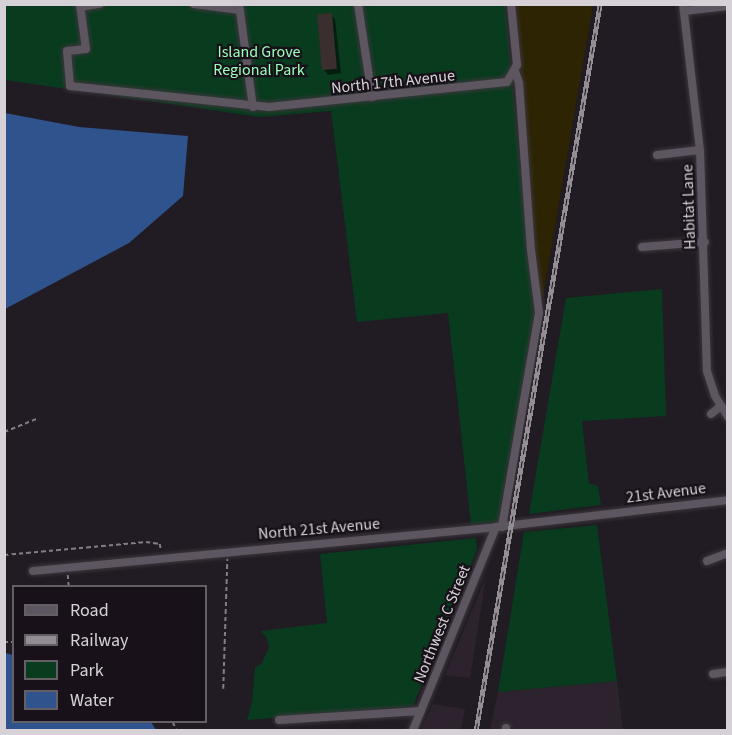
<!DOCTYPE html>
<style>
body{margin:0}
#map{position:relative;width:732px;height:735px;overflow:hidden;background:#211b23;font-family:"Source Sans 3",sans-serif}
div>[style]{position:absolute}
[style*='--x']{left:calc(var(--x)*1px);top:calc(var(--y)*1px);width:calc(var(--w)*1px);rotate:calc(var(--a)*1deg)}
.built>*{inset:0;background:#2d232f}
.green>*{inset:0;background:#093b1e}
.sand>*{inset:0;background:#2c2403}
.water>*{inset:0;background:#2f538c}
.shadow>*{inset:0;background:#0007}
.building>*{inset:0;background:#3b2e2e;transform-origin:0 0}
.path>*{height:1.5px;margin-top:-0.75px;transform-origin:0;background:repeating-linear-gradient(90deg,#837e85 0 4.5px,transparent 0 7.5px)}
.roads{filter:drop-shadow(0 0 2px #3b373c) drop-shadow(0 0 2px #3b373c)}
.minor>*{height:8px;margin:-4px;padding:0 4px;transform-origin:4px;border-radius:4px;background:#5d555f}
.rail>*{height:4.5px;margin-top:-2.25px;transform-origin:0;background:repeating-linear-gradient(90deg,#181119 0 7px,#938e94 0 14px);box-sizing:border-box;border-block:2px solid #938e94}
span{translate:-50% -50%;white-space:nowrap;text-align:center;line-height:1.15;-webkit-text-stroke:4.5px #181119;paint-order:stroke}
.park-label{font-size:16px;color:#9bfeb9}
.street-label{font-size:16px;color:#d5d1d6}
.frame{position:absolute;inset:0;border:6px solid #d5d1d6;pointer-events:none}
.legend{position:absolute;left:12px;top:585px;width:195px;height:138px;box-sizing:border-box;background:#181119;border:2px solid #645e65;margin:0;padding:8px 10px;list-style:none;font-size:18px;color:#d5d1d6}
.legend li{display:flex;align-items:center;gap:12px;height:30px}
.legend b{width:30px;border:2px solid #645e65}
</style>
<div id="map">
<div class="built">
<div style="clip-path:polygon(486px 577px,470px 678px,445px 675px)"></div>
<div style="clip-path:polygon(617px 681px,623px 730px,490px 730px,498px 692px)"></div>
<div style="clip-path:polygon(433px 704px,465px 709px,461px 730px,421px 730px)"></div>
</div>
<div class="green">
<div style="clip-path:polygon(4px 5px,505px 5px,534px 315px,500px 522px,471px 524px,448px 313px,357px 322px,331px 111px,260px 117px,5px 80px)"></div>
<div style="clip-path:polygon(662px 289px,666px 416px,582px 421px,589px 483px,598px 486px,601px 505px,529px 514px,566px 298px)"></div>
<div style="clip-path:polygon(597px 525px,617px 681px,498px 692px,524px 532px)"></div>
<div style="clip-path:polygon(476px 538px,477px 550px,413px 706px,247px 720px,252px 702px,255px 667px,261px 664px,269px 648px,267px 638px,261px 631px,327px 623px,320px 554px)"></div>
</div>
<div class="sand">
<div style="clip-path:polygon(516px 5px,593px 5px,542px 303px,533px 223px)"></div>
</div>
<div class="water">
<div style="clip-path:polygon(5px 113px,79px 127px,188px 136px,183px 196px,129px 243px,5px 309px)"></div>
<div style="clip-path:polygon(5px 653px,13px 655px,14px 722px,151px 722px,156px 730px,5px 730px)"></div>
</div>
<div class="shadow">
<div style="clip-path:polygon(331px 15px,335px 19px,341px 73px,328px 75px,324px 70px)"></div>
</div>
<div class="building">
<div style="left:332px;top:13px;width:56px;height:15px;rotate:85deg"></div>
</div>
<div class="path">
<div style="--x:4;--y:432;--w:35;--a:-22"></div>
<div style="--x:4;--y:555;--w:143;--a:-5.2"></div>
<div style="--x:146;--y:542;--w:14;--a:8"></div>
<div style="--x:160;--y:544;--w:6;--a:81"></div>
<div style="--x:68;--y:575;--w:11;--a:85"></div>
<div style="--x:4;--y:642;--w:10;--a:0"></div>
<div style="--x:223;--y:689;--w:130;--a:-88.2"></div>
<div style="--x:173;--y:722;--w:9;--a:69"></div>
</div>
<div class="roads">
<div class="minor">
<div style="--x:80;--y:4;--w:45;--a:82.4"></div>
<div style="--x:86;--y:49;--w:19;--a:174"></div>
<div style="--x:67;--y:51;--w:35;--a:85"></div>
<div style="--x:70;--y:86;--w:200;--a:6"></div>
<div style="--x:269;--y:107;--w:239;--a:-6"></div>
<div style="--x:507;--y:82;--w:20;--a:-60"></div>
<div style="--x:517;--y:65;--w:61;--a:-95.6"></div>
<div style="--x:194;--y:4;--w:46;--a:7.4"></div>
<div style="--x:239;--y:4;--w:104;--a:82.3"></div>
<div style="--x:358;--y:4;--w:94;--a:81.4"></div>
<div style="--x:683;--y:4;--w:147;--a:83.4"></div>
<div style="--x:700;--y:150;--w:221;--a:88.2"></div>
<div style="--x:707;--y:371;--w:26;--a:72"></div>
<div style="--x:715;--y:396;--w:25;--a:58"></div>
<div style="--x:80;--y:7;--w:20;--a:-9"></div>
<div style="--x:684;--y:11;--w:44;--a:-6.5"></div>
<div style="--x:657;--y:155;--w:43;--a:-6.6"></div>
<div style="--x:642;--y:247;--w:63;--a:-4.5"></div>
<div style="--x:711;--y:414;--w:13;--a:-39"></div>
<div style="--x:502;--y:527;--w:217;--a:-80.2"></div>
<div style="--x:539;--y:313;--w:64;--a:-97.2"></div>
<div style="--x:531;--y:250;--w:167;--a:-94.1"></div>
<div style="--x:519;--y:83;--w:13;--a:-108"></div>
<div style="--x:707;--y:561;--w:22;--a:-21"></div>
<div style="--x:33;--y:571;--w:465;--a:-5.4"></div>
<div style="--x:496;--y:527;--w:234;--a:-6.6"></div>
<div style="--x:713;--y:674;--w:15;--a:-8"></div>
<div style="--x:279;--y:720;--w:142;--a:-3.6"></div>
<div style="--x:506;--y:728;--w:2;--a:90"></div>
<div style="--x:413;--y:730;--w:219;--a:-67.8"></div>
</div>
</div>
<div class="rail">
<div style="--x:476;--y:730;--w:737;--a:-80.31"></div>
</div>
<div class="park-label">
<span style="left:259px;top:61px">Island Grove<br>Regional Park</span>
</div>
<div class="street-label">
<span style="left:393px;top:82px;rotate:-6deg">North 17th Avenue</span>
<span style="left:689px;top:207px;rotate:-92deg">Habitat Lane</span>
<span style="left:666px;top:493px;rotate:-7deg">21st Avenue</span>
<span style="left:319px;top:529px;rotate:-5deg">North 21st Avenue</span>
<span style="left:442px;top:624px;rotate:-68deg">Northwest C Street</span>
</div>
<div class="frame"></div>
<ul class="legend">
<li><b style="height:8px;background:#5d555f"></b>Road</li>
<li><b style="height:8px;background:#938e94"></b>Railway</li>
<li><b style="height:16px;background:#093b1e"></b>Park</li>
<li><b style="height:16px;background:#2f538c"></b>Water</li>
</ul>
</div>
